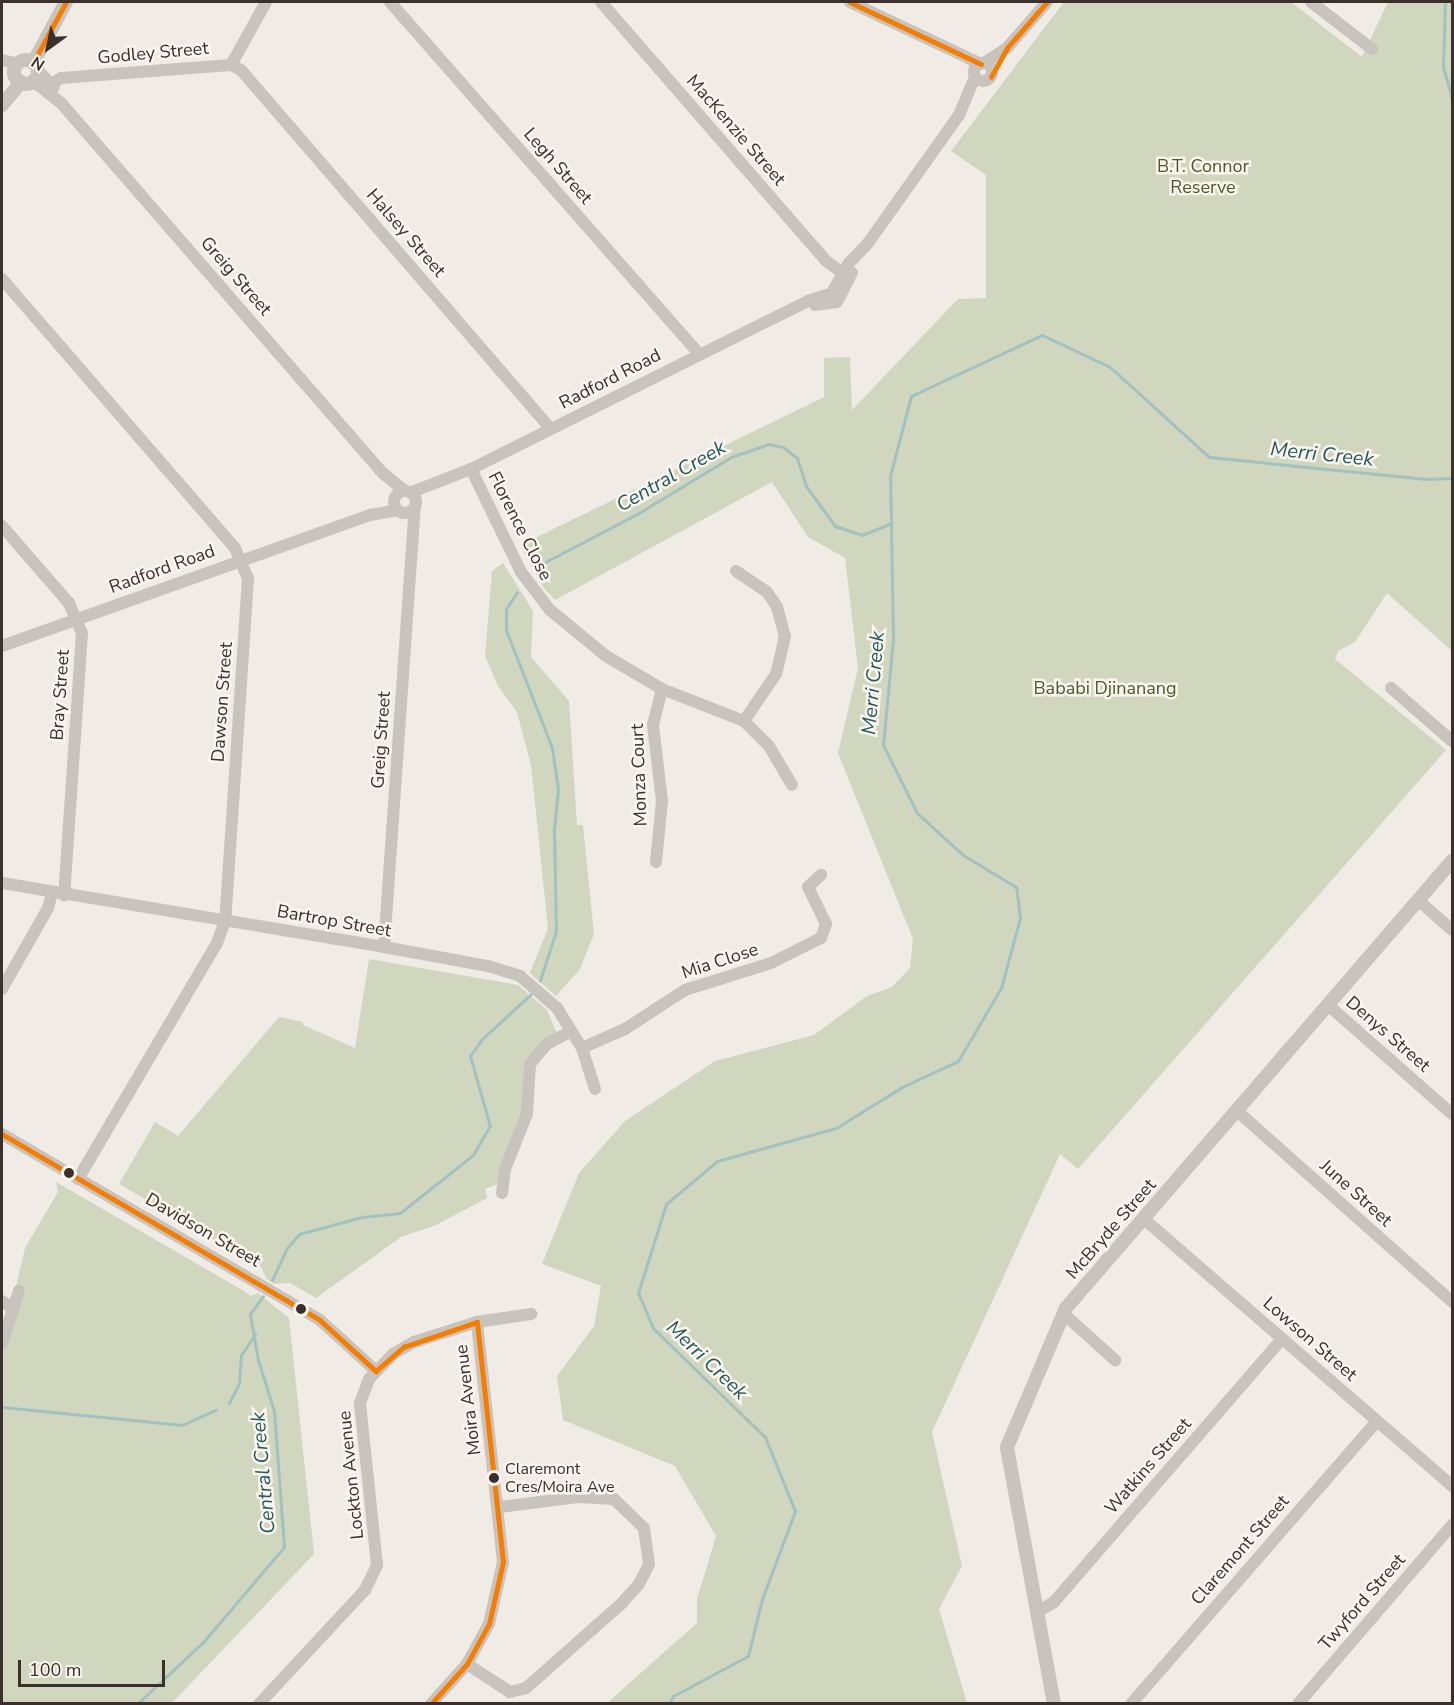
<!DOCTYPE html>
<style>
body{margin:0}
#map{position:relative;width:1454px;height:1705px;overflow:hidden;background:#f0ebe5;font-family:"Nunito Sans",sans-serif}
div>[style]{position:absolute}
[style*='--x']{left:calc(var(--x)*1px);top:calc(var(--y)*1px);width:calc(var(--w)*1px);rotate:calc(var(--a)*1deg)}
.green>*{inset:0;background:#d1d6bf}
.stream>*{height:3px;margin:-1.5px;padding:0 1.5px;transform-origin:1.5px;border-radius:1.5px;background:#a1c2c1}
.minor>*{height:12px;margin:-6px;padding:0 6px;transform-origin:6px;border-radius:6px;background:#c9c3be}
.minor>.ring{margin:-6px;padding:0;box-sizing:content-box;background:none;border:12px solid #c9c3be;border-radius:50%}
.tertiary>*{height:14px;margin:-7px;padding:0 7px;transform-origin:7px;border-radius:7px;background:#c9c3be}
.tertiary>.ring{margin:-7px;padding:0;box-sizing:content-box;background:none;border:14px solid #c9c3be;border-radius:50%}
.bus-1>*{height:4.5px;margin:-2.25px;padding:0 2.25px;transform-origin:2.25px;border-radius:2.25px;background:#f57e02}
.dots>*{width:16px;height:16px;translate:-50% -50%;box-sizing:border-box;border:3px solid #fbf5ee;border-radius:50%}
span{translate:-50% -50%;white-space:nowrap;text-align:center;line-height:1.15;-webkit-text-stroke:5px #fbf5ee;paint-order:stroke}
.bus-label{font-size:16px;color:#3b302b}
.left{translate:0 -50%;text-align:left}
.street-label{font-size:18px;color:#3b302b}
.park-label{font-size:18px;color:#4a5a2e}
.water-label{font-size:20px;color:#1f5a5e;font-style:italic}
.frame{position:absolute;inset:0;border:3px solid #3b302b;pointer-events:none}
.north{position:absolute;left:18px;top:18px;width:60px;height:60px;-webkit-text-stroke:4px #fbf5ee;paint-order:stroke;rotate:213deg;font-size:16px;font-weight:700;line-height:24px;text-align:center;color:#3b302b}
.north::after{content:'';display:block;margin:auto;width:21px;height:27px;background:#3b302b;clip-path:polygon(50% 0,100% 100%,50% 72%,0 100%)}
.scale{position:absolute;left:18px;top:1660px;width:147px;height:27px;box-sizing:border-box;border:3px solid #3b302b;border-top:0;padding-left:8px;font-size:18px;line-height:21px;white-space:nowrap;color:#3b302b;-webkit-text-stroke:4px #fbf5ee;paint-order:stroke}
</style>
<div id="map">
<div class="green">
<div style="clip-path:polygon(1064px 2px,1291px 2px,1362px 57px,1388px 2px,1452px 2px,1452px 651px,1387px 593px,1355px 642px,1338px 651px,1335px 659px,1446px 750px,1078px 1169px,1060px 1154px,932px 1432px,962px 1566px,939px 1609px,967px 1703px,607px 1703px,697px 1623px,697px 1599px,716px 1536px,675px 1466px,563px 1420px,557px 1376px,594px 1326px,601px 1286px,542px 1264px,579px 1173px,625px 1121px,715px 1061px,814px 1035px,867px 996px,892px 987px,910px 968px,913px 939px,838px 753px,858px 668px,845px 558px,808px 537px,772px 482px,555px 600px,543px 587px,522px 548px,537px 537px,824px 397px,824px 358px,850px 357px,852px 410px,958px 299px,986px 298px,986px 175px,951px 151px)"></div>
<div style="clip-path:polygon(503px 563px,533px 611px,531px 657px,569px 701px,577px 825px,583px 825px,594px 934px,580px 969px,556px 996px,530px 973px,548px 928px,531px 765px,517px 712px,498px 686px,485px 656px,492px 571px)"></div>
<div style="clip-path:polygon(369px 959px,518px 985px,547px 1010px,557px 1034px,529px 1057px,523px 1081px,525px 1106px,498px 1184px,485px 1189px,487px 1198px,436px 1225px,401px 1237px,316px 1298px,290px 1283px,274px 1284px,266px 1278px,261px 1267px,119px 1184px,155px 1122px,178px 1136px,279px 1017px,303px 1022px,303px 1025px,355px 1048px)"></div>
<div style="clip-path:polygon(56px 1182px,244px 1291px,251px 1296px,258px 1293px,289px 1318px,314px 1554px,172px 1703px,2px 1704px,2px 1349px,26px 1290px,16px 1287px,25px 1248px,58px 1192px)"></div>
</div>
<div class="stream">
<div style="--x:1445;--y:2;--w:65;--a:91.8"></div>
<div style="--x:1443;--y:67;--w:32;--a:74"></div>
<div style="--x:534;--y:568;--w:116;--a:-27.7"></div>
<div style="--x:637;--y:514;--w:110;--a:-31.2"></div>
<div style="--x:731;--y:457;--w:39;--a:-19"></div>
<div style="--x:768;--y:444;--w:15;--a:11"></div>
<div style="--x:783;--y:447;--w:18;--a:38"></div>
<div style="--x:797;--y:458;--w:29;--a:72"></div>
<div style="--x:806;--y:486;--w:49;--a:54.1"></div>
<div style="--x:835;--y:526;--w:28;--a:18"></div>
<div style="--x:862;--y:535;--w:32;--a:-22"></div>
<div style="--x:517;--y:592;--w:20;--a:123"></div>
<div style="--x:506;--y:609;--w:21;--a:90"></div>
<div style="--x:506;--y:630;--w:127;--a:68.7"></div>
<div style="--x:552;--y:748;--w:41;--a:81.7"></div>
<div style="--x:558;--y:789;--w:41;--a:95.6"></div>
<div style="--x:554;--y:830;--w:101;--a:88.9"></div>
<div style="--x:556;--y:931;--w:52;--a:108.1"></div>
<div style="--x:272;--y:1280;--w:35;--a:-65"></div>
<div style="--x:287;--y:1248;--w:18;--a:-49"></div>
<div style="--x:299;--y:1234;--w:65;--a:-15.1"></div>
<div style="--x:362;--y:1217;--w:38;--a:-6"></div>
<div style="--x:400;--y:1213;--w:93;--a:-38.5"></div>
<div style="--x:473;--y:1155;--w:34;--a:-60"></div>
<div style="--x:490;--y:1126;--w:73;--a:-105.9"></div>
<div style="--x:470;--y:1056;--w:21;--a:-55"></div>
<div style="--x:482;--y:1039;--w:67;--a:-42.6"></div>
<div style="--x:229;--y:1403;--w:22;--a:-63"></div>
<div style="--x:239;--y:1383;--w:28;--a:-86"></div>
<div style="--x:241;--y:1355;--w:25;--a:-56"></div>
<div style="--x:2;--y:1407;--w:181;--a:5.7"></div>
<div style="--x:182;--y:1425;--w:37;--a:-24"></div>
<div style="--x:137;--y:1704;--w:92;--a:-43.2"></div>
<div style="--x:204;--y:1641;--w:123;--a:-49.6"></div>
<div style="--x:284;--y:1547;--w:136;--a:-94.2"></div>
<div style="--x:274;--y:1411;--w:53;--a:-107.4"></div>
<div style="--x:258;--y:1360;--w:47;--a:-99.9"></div>
<div style="--x:250;--y:1314;--w:22;--a:-54"></div>
<div style="--x:669;--y:1704;--w:9;--a:-63"></div>
<div style="--x:673;--y:1696;--w:85;--a:-28.1"></div>
<div style="--x:748;--y:1656;--w:59;--a:-76.2"></div>
<div style="--x:762;--y:1599;--w:94;--a:-69.4"></div>
<div style="--x:795;--y:1511;--w:80;--a:-112.1"></div>
<div style="--x:765;--y:1437;--w:156;--a:-135.8"></div>
<div style="--x:653;--y:1328;--w:38;--a:-113"></div>
<div style="--x:638;--y:1293;--w:93;--a:-72.5"></div>
<div style="--x:666;--y:1204;--w:67;--a:-40.1"></div>
<div style="--x:717;--y:1161;--w:123;--a:-15.5"></div>
<div style="--x:836;--y:1128;--w:78;--a:-31.8"></div>
<div style="--x:902;--y:1087;--w:62;--a:-24.9"></div>
<div style="--x:958;--y:1061;--w:85;--a:-59.5"></div>
<div style="--x:1001;--y:988;--w:73;--a:-74.8"></div>
<div style="--x:1020;--y:918;--w:31;--a:-97"></div>
<div style="--x:1016;--y:887;--w:62;--a:-148.9"></div>
<div style="--x:963;--y:855;--w:62;--a:-137.6"></div>
<div style="--x:917;--y:813;--w:76;--a:-116.6"></div>
<div style="--x:883;--y:745;--w:105;--a:-84.6"></div>
<div style="--x:893;--y:640;--w:164;--a:-91"></div>
<div style="--x:890;--y:476;--w:83;--a:-75.3"></div>
<div style="--x:911;--y:396;--w:145;--a:-25"></div>
<div style="--x:1042;--y:335;--w:75;--a:25.2"></div>
<div style="--x:1110;--y:367;--w:134;--a:42.3"></div>
<div style="--x:1209;--y:457;--w:216;--a:5.8"></div>
<div style="--x:1424;--y:479;--w:28;--a:-2"></div>
</div>
<div class="minor">
<div style="--x:390;--y:2;--w:468;--a:48.7"></div>
<div style="--x:601;--y:2;--w:342;--a:49"></div>
<div style="--x:825;--y:260;--w:30;--a:37"></div>
<div style="--x:850;--y:2;--w:145;--a:25.3"></div>
<div style="--x:1311;--y:2;--w:77;--a:37.6"></div>
<div style="--x:2;--y:60;--w:16;--a:14"></div>
<div style="--x:984;--y:63;--w:27;--a:-33"></div>
<div style="--x:1007;--y:48;--w:61;--a:-49"></div>
<div class="ring" style="left:974px;top:63px;width:6px;height:6px"></div>
<div style="--x:231;--y:65;--w:11;--a:27"></div>
<div style="--x:241;--y:70;--w:474;--a:49.2"></div>
<div style="--x:37;--y:69;--w:25;--a:48"></div>
<div style="--x:33;--y:81;--w:36;--a:38"></div>
<div style="--x:61;--y:103;--w:492;--a:49"></div>
<div style="--x:384;--y:474;--w:26;--a:39"></div>
<div style="--x:44;--y:88;--w:20;--a:-30"></div>
<div style="--x:61;--y:78;--w:170;--a:-4.4"></div>
<div style="--x:231;--y:65;--w:72;--a:-60.9"></div>
<div style="--x:2;--y:279;--w:356;--a:49.1"></div>
<div style="--x:235;--y:548;--w:33;--a:67"></div>
<div style="--x:248;--y:578;--w:344;--a:93.8"></div>
<div style="--x:225;--y:921;--w:23;--a:110"></div>
<div style="--x:217;--y:943;--w:274;--a:120.5"></div>
<div style="--x:815;--y:305;--w:22;--a:-8"></div>
<div style="--x:837;--y:302;--w:33;--a:-63"></div>
<div style="--x:471;--y:469;--w:114;--a:64.1"></div>
<div style="--x:521;--y:572;--w:48;--a:52.7"></div>
<div style="--x:550;--y:610;--w:72;--a:39.4"></div>
<div style="--x:606;--y:656;--w:65;--a:30.5"></div>
<div style="--x:662;--y:689;--w:88;--a:21.3"></div>
<div style="--x:744;--y:721;--w:35;--a:45"></div>
<div style="--x:769;--y:746;--w:45;--a:59.5"></div>
<div class="ring" style="left:394px;top:491px;width:10px;height:10px"></div>
<div style="--x:412;--y:492;--w:63;--a:-21.3"></div>
<div style="--x:471;--y:469;--w:377;--a:-26.5"></div>
<div style="--x:808;--y:301;--w:25;--a:-18"></div>
<div style="--x:832;--y:293;--w:33;--a:-61"></div>
<div style="--x:848;--y:264;--w:29;--a:-46"></div>
<div style="--x:868;--y:243;--w:157;--a:-54.6"></div>
<div style="--x:959;--y:115;--w:41;--a:-67.2"></div>
<div style="--x:2;--y:526;--w:102;--a:49"></div>
<div style="--x:69;--y:603;--w:33;--a:67"></div>
<div style="--x:82;--y:633;--w:263;--a:93.9"></div>
<div style="--x:736;--y:571;--w:37;--a:34"></div>
<div style="--x:767;--y:592;--w:18;--a:56"></div>
<div style="--x:777;--y:607;--w:30;--a:75"></div>
<div style="--x:785;--y:636;--w:39;--a:103"></div>
<div style="--x:776;--y:674;--w:57;--a:124.2"></div>
<div style="--x:2;--y:646;--w:391;--a:-19.6"></div>
<div style="--x:370;--y:515;--w:27;--a:-10"></div>
<div style="--x:1391;--y:688;--w:81;--a:41"></div>
<div style="--x:656;--y:862;--w:61;--a:-84.4"></div>
<div style="--x:662;--y:801;--w:77;--a:-96.8"></div>
<div style="--x:653;--y:725;--w:37;--a:-76"></div>
<div style="--x:2;--y:883;--w:387;--a:9.5"></div>
<div style="--x:384;--y:947;--w:106;--a:10.4"></div>
<div style="--x:488;--y:966;--w:34;--a:17"></div>
<div style="--x:520;--y:976;--w:49;--a:40.9"></div>
<div style="--x:557;--y:1008;--w:47;--a:58"></div>
<div style="--x:582;--y:1048;--w:43;--a:72.4"></div>
<div style="--x:1418;--y:900;--w:45;--a:41.4"></div>
<div style="--x:384;--y:947;--w:440;--a:-86"></div>
<div style="--x:2;--y:989;--w:93;--a:-60.4"></div>
<div style="--x:48;--y:908;--w:16;--a:-75"></div>
<div style="--x:1328;--y:1005;--w:165;--a:41.3"></div>
<div style="--x:582;--y:1048;--w:47;--a:-23.8"></div>
<div style="--x:625;--y:1029;--w:72;--a:-33"></div>
<div style="--x:685;--y:990;--w:90;--a:-17.4"></div>
<div style="--x:771;--y:963;--w:56;--a:-26.6"></div>
<div style="--x:821;--y:938;--w:15;--a:-70"></div>
<div style="--x:826;--y:924;--w:41;--a:-115.9"></div>
<div style="--x:808;--y:887;--w:18;--a:-43"></div>
<div style="--x:1236;--y:1110;--w:289;--a:41.6"></div>
<div style="--x:2;--y:1134;--w:368;--a:30.3"></div>
<div style="--x:320;--y:1320;--w:76;--a:42.3"></div>
<div style="--x:502;--y:1193;--w:24;--a:-83"></div>
<div style="--x:505;--y:1169;--w:59;--a:-68.2"></div>
<div style="--x:527;--y:1114;--w:50;--a:-86.6"></div>
<div style="--x:530;--y:1064;--w:26;--a:-50"></div>
<div style="--x:547;--y:1044;--w:26;--a:-28"></div>
<div style="--x:1144;--y:1219;--w:408;--a:40.9"></div>
<div style="--x:2;--y:1301;--w:14;--a:34"></div>
<div style="--x:1064;--y:1314;--w:69;--a:42"></div>
<div style="--x:2;--y:1343;--w:55;--a:-71.9"></div>
<div style="--x:1037;--y:1612;--w:20;--a:-30"></div>
<div style="--x:1054;--y:1602;--w:348;--a:-49.1"></div>
<div style="--x:467;--y:1664;--w:51;--a:33.1"></div>
<div style="--x:510;--y:1692;--w:16;--a:-14"></div>
<div style="--x:526;--y:1688;--w:128;--a:-41.5"></div>
<div style="--x:622;--y:1603;--w:25;--a:-48"></div>
<div style="--x:639;--y:1584;--w:22;--a:-63"></div>
<div style="--x:649;--y:1564;--w:36;--a:-98"></div>
<div style="--x:644;--y:1528;--w:42;--a:-136"></div>
<div style="--x:614;--y:1499;--w:36;--a:-177"></div>
<div style="--x:578;--y:1497;--w:79;--a:172.7"></div>
<div style="--x:259;--y:1704;--w:156;--a:-47.1"></div>
<div style="--x:365;--y:1590;--w:28;--a:-64"></div>
<div style="--x:377;--y:1565;--w:163;--a:-96"></div>
<div style="--x:360;--y:1403;--w:26;--a:-69"></div>
<div style="--x:369;--y:1379;--w:35;--a:-46"></div>
<div style="--x:393;--y:1354;--w:24;--a:-30"></div>
<div style="--x:414;--y:1342;--w:66;--a:-17.6"></div>
<div style="--x:477;--y:1322;--w:55;--a:-8.4"></div>
<div style="--x:431;--y:1704;--w:54;--a:-48"></div>
<div style="--x:467;--y:1664;--w:46;--a:-61.2"></div>
<div style="--x:489;--y:1624;--w:64;--a:-77.3"></div>
<div style="--x:503;--y:1562;--w:241;--a:-96.2"></div>
<div style="--x:1131;--y:1704;--w:375;--a:-49"></div>
<div style="--x:1298;--y:1704;--w:236;--a:-49.3"></div>
</div>
<div class="tertiary">
<div class="ring" style="left:14px;top:60px;width:10px;height:10px"></div>
<div style="--x:33;--y:63;--w:69;--a:-61.6"></div>
<div style="--x:2;--y:105;--w:30;--a:-50"></div>
<div style="--x:1054;--y:1704;--w:261;--a:-100.4"></div>
<div style="--x:1007;--y:1447;--w:151;--a:-67"></div>
<div style="--x:1066;--y:1308;--w:591;--a:-49.19"></div>
</div>
<div class="bus-1">
<div style="--x:850;--y:2;--w:145;--a:25.3"></div>
<div style="--x:33;--y:63;--w:69;--a:-61.6"></div>
<div style="--x:991;--y:77;--w:33;--a:-61"></div>
<div style="--x:1007;--y:48;--w:61;--a:-49"></div>
<div style="--x:2;--y:1134;--w:368;--a:30.3"></div>
<div style="--x:320;--y:1320;--w:76;--a:42.3"></div>
<div style="--x:376;--y:1371;--w:37;--a:-41"></div>
<div style="--x:404;--y:1347;--w:77;--a:-18.9"></div>
<div style="--x:431;--y:1704;--w:54;--a:-48"></div>
<div style="--x:467;--y:1664;--w:46;--a:-61.2"></div>
<div style="--x:489;--y:1624;--w:64;--a:-77.3"></div>
<div style="--x:503;--y:1562;--w:241;--a:-96.2"></div>
</div>
<div class="dots">
<div style="left:69px;top:1173px;background:#3b302b"></div>
<div style="left:301px;top:1309px;background:#3b302b"></div>
<div style="left:494px;top:1478px;background:#3b302b"></div>
</div>
<div class="bus-label">
<span class="left" style="left:505px;top:1478px">Claremont<br>Cres/Moira Ave</span>
</div>
<div class="street-label">
<span style="left:153px;top:53px;rotate:-5deg">Godley Street</span>
<span style="left:736px;top:130px;rotate:49deg">MacKenzie Street</span>
<span style="left:558px;top:166px;rotate:49deg">Legh Street</span>
<span style="left:406px;top:233px;rotate:49deg">Halsey Street</span>
<span style="left:236px;top:276px;rotate:49deg">Greig Street</span>
<span style="left:610px;top:379px;rotate:-27deg">Radford Road</span>
<span style="left:520px;top:526px;rotate:63deg">Florence Close</span>
<span style="left:162px;top:569px;rotate:-20deg">Radford Road</span>
<span style="left:60px;top:695px;rotate:-86deg">Bray Street</span>
<span style="left:222px;top:702px;rotate:-86deg">Dawson Street</span>
<span style="left:381px;top:740px;rotate:-86deg">Greig Street</span>
<span style="left:639px;top:775px;rotate:-92deg">Monza Court</span>
<span style="left:334px;top:921px;rotate:10deg">Bartrop Street</span>
<span style="left:720px;top:961px;rotate:-18deg">Mia Close</span>
<span style="left:1388px;top:1034px;rotate:41deg">Denys Street</span>
<span style="left:1356px;top:1193px;rotate:42deg">June Street</span>
<span style="left:1111px;top:1229px;rotate:-49deg">McBryde Street</span>
<span style="left:203px;top:1230px;rotate:30deg">Davidson Street</span>
<span style="left:1310px;top:1339px;rotate:41deg">Lowson Street</span>
<span style="left:468px;top:1400px;rotate:-97deg">Moira Avenue</span>
<span style="left:1148px;top:1466px;rotate:-49deg">Watkins Street</span>
<span style="left:351px;top:1475px;rotate:-96deg">Lockton Avenue</span>
<span style="left:1240px;top:1550px;rotate:-49deg">Claremont Street</span>
<span style="left:1362px;top:1602px;rotate:-49deg">Twyford Street</span>
</div>
<div class="park-label">
<span style="left:1203px;top:177px">B.T. Connor<br>Reserve</span>
<span style="left:1105px;top:688px">Bababi Djinanang</span>
</div>
<div class="water-label">
<span style="left:1322px;top:454px;rotate:6deg">Merri Creek</span>
<span style="left:671px;top:476px;rotate:-30deg">Central Creek</span>
<span style="left:873px;top:683px;rotate:-85deg">Merri Creek</span>
<span style="left:707px;top:1360px;rotate:44deg">Merri Creek</span>
<span style="left:263px;top:1473px;rotate:-95deg">Central Creek</span>
</div>
<div class="frame"></div>
<div class="north">N</div>
<div class="scale">100 m</div>
</div>
